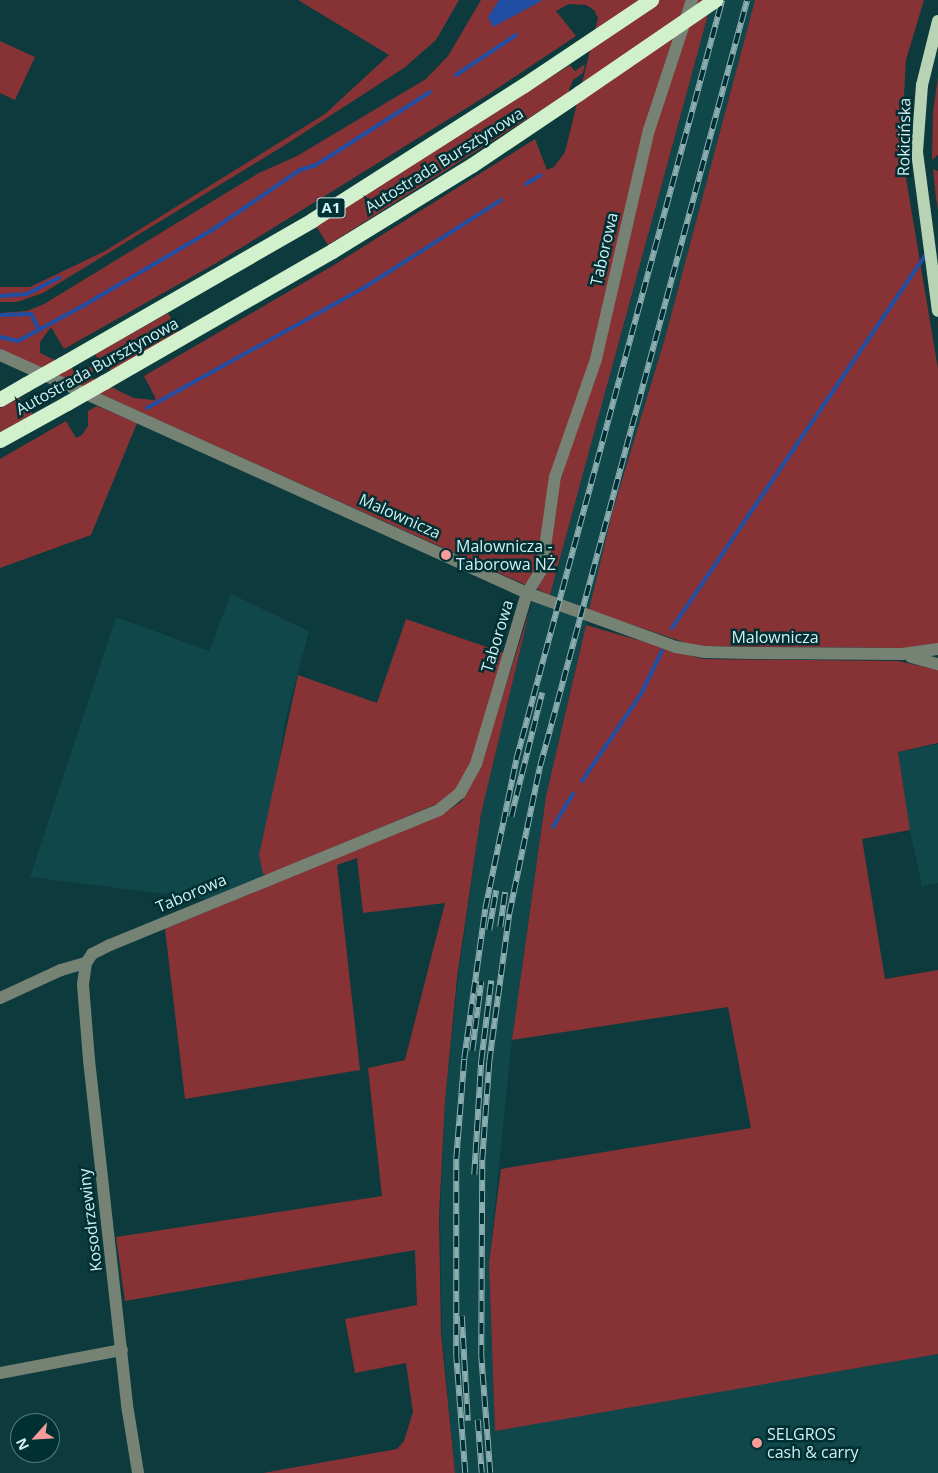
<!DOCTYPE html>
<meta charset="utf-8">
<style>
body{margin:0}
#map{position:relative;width:938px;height:1473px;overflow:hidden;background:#0d3a3d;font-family:"Open Sans",sans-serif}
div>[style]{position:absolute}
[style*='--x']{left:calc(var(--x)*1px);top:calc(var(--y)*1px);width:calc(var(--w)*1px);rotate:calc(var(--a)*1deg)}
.built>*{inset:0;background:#0f474b}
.green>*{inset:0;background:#873234}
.water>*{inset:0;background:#204ea3}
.stream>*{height:4px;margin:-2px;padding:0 2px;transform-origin:2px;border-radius:2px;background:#204ea3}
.minor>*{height:12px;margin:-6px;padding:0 6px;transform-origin:6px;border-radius:6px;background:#768274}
.major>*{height:12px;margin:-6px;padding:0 6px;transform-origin:6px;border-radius:6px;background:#b8d2b4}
.highway>*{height:15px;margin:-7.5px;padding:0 7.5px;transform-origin:7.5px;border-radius:7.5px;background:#d1f1cd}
.rail>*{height:5.5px;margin-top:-2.75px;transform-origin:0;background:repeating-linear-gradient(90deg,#003033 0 11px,#8badb0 0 22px);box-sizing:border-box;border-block:1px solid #8badb0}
.highway-bridge>*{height:15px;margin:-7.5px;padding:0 7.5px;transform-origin:7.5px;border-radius:7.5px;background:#d1f1cd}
.dots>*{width:14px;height:14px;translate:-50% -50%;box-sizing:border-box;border:2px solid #003033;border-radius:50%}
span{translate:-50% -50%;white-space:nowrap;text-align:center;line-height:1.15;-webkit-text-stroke:5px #003033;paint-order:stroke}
.shield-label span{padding:1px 4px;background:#003033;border:1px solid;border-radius:4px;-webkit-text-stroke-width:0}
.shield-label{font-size:15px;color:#d2eff1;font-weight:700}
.street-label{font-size:16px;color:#d2eff1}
.poi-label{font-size:16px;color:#d2eff1}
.left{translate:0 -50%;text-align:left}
.north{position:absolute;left:10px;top:1413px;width:50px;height:50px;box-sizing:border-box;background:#003033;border:1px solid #547c7f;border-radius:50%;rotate:244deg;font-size:14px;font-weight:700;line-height:20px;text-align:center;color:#d2eff1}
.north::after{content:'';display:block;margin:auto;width:18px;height:22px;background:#f59b99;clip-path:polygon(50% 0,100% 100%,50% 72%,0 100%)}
</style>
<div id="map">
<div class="built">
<div style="clip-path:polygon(712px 0,755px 0,665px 338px,612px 513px,546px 796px,512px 1040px,489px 1263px,495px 1430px,938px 1354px,938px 1473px,455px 1473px,442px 1333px,440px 1217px,445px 1101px,458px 978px,481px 814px,530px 609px,537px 589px,550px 595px,551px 592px)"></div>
<div style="clip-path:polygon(231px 594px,309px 631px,286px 717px,273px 797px,259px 855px,265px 880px,213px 900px,30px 877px,116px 617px,209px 651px)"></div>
<div style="clip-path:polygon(938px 744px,938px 883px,922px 886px,904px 803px,898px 752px)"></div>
</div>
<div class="green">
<div style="clip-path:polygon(298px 0,459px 0,436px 40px,404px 68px,285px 145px,43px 293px,17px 302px,0 302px,0 287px,30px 287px,105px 251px,325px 114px,389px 55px)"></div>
<div style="clip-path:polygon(evenodd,481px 0,686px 0,541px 555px,528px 586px,0 349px,0 313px,27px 311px,44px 304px,259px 173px,297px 156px,426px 79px,448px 56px,481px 0,569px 4px,586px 5px,594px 10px,598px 18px,565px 152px,554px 167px,547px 170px,535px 139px,334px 265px,144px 376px,156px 399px,153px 400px,134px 398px,40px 353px,40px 342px,51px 327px,64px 349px,218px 262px,486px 96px,576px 36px,556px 11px,569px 4px)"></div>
<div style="clip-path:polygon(697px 0,712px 0,550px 595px,537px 589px,541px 582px,556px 498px,651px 142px)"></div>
<div style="clip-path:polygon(755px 0,924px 0,906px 60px,901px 148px,938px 369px,938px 643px,905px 648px,695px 646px,589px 610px,612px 513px,665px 338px)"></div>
<div style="clip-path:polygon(0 41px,35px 57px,15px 100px,0 93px)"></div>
<div style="clip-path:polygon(585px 64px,583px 73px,573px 80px,568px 93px,328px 245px,316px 226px,570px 65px,575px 71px)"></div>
<div style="clip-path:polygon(938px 77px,938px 155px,932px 160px,933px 112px)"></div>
<div style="clip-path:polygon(933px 169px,938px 171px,938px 210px,936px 199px)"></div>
<div style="clip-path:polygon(168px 313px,179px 333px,111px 371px,107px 365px,91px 373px,85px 370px,99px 362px,95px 354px)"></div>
<div style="clip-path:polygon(43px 393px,50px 396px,29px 407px,33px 415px,0 432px,0 408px,20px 398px,23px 404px)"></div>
<div style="clip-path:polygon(97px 406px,137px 423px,91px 535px,0 568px,0 459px,66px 421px,76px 438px,82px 435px,88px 426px,88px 411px)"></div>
<div style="clip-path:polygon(530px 609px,481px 814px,457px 978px,445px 1101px,439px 1217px,441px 1333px,455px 1473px,263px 1473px,397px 1449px,404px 1441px,413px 1412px,406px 1363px,355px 1373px,345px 1319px,417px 1305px,415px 1250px,125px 1301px,116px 1237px,382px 1196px,368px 1068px,405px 1060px,445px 903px,363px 913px,357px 858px,337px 865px,360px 1070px,185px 1099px,165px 929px,443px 814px,462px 801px,479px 770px)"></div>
<div style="clip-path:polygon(406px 619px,504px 653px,478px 746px,458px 789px,439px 803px,267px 875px,263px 874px,259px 855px,298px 675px,377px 703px)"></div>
<div style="clip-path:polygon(586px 625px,703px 659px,898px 661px,938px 670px,938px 743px,898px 752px,910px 830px,862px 839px,885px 979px,938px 970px,938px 1354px,495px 1431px,489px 1263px,501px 1169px,751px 1128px,728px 1007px,512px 1040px,546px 796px)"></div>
</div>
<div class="water">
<div style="clip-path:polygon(499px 0,543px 0,493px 27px,488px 17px)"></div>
</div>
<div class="stream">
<div style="--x:456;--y:75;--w:72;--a:-33.7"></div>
<div style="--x:526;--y:184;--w:17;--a:-31"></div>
<div style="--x:0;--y:296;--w:27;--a:-4"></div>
<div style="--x:27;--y:294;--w:36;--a:-27"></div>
<div style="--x:0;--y:315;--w:31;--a:-2"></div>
<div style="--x:31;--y:314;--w:18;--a:63"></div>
<div style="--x:0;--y:337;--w:18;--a:13"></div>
<div style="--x:18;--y:341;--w:72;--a:-28.4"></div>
<div style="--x:81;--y:307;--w:152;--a:-30.4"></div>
<div style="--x:212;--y:230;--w:107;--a:-34.3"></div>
<div style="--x:300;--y:170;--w:17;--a:-17"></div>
<div style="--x:316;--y:165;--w:135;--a:-32.6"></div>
<div style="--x:147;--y:408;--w:246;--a:-29"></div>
<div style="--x:362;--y:289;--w:165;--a:-32.6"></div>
<div style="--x:672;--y:628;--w:453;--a:-55.8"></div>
<div style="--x:582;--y:781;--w:105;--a:-55.9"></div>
<div style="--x:641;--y:694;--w:48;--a:-64"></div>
<div style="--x:553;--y:827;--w:39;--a:-59"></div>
</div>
<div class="minor">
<div style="--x:0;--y:355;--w:578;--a:24.3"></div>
<div style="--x:527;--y:593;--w:158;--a:19.9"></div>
<div style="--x:676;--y:647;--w:28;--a:10"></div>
<div style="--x:704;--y:652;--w:48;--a:1.2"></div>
<div style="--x:752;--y:653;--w:150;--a:0.4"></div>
<div style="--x:902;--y:654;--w:36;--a:-8"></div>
<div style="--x:911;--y:657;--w:28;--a:15"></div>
<div style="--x:86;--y:963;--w:22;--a:98"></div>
<div style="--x:83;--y:985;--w:75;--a:85.4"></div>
<div style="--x:89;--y:1060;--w:353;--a:83.7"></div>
<div style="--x:128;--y:1411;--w:63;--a:80.8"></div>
<div style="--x:0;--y:998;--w:67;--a:-24.7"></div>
<div style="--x:61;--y:970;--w:26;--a:-16"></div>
<div style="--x:86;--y:963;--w:11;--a:-56"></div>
<div style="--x:92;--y:954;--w:20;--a:-27"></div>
<div style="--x:110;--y:945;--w:356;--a:-22.3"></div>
<div style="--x:439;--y:810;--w:27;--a:-39"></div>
<div style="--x:460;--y:793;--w:33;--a:-61"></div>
<div style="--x:476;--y:764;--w:178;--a:-73.4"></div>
<div style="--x:527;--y:593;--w:28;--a:-58"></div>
<div style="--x:542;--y:569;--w:93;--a:-82"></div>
<div style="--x:555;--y:477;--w:125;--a:-70.8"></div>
<div style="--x:596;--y:359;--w:235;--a:-77"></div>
<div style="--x:649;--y:130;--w:137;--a:-71.7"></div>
<div style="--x:0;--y:1373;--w:124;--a:-10.7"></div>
</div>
<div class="major">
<div style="--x:938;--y:21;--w:66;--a:104"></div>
<div style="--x:922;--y:85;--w:67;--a:94.3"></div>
<div style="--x:917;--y:152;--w:160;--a:82.5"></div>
</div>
<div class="highway">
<div style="--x:62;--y:364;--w:289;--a:-29.9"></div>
<div style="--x:312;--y:220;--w:251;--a:-32.5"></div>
<div style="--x:524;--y:85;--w:153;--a:-33.8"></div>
<div style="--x:104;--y:382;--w:263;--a:-29.9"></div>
<div style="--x:332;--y:251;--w:164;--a:-31.6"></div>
<div style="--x:472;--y:165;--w:129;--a:-33.9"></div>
<div style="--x:0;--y:399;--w:30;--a:-30"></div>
<div style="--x:0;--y:440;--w:77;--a:-28.9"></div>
</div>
<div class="rail">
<div style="--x:511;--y:817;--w:128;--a:-76"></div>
<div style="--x:500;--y:927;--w:35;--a:-82"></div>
<div style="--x:489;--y:930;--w:40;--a:-80"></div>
<div style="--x:472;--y:1051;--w:70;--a:-82.6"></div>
<div style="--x:474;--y:1175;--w:114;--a:-86.5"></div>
<div style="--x:481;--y:1061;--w:81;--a:-82.9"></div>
<div style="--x:462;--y:1316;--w:105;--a:86.7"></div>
<div style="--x:478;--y:1420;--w:53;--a:85.7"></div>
<div style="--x:465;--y:1473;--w:116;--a:-94.4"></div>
<div style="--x:456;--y:1357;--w:198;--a:-90"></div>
<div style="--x:456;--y:1159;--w:100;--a:-85.4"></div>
<div style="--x:464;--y:1059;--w:151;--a:-82"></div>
<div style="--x:485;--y:909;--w:152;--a:-78.2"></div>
<div style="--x:516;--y:760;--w:787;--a:-74.83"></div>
<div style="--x:490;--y:1473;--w:117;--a:-94.4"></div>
<div style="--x:481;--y:1356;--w:196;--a:-89.7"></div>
<div style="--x:482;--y:1160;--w:98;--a:-85.9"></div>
<div style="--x:489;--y:1062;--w:149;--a:-82.3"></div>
<div style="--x:509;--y:914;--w:151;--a:-78.2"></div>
<div style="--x:540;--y:766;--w:793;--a:-74.88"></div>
</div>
<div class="highway-bridge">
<div style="--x:579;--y:93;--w:165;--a:-34.4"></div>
<div style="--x:26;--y:384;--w:41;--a:-29.1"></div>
<div style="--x:67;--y:403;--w:43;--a:-29.6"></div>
</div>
<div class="dots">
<div style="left:446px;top:555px;background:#f59b99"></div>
<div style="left:757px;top:1443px;background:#f59b99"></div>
</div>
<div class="shield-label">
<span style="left:331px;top:208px">A1</span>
</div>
<div class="street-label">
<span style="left:904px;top:137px;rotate:-89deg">Rokicińska</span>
<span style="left:444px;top:160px;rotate:-32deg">Autostrada Bursztynowa</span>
<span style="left:604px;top:249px;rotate:-77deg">Taborowa</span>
<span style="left:97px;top:366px;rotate:-29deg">Autostrada Bursztynowa</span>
<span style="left:400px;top:516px;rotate:24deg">Malownicza</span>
<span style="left:497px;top:636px;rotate:-73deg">Taborowa</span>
<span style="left:775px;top:637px">Malownicza</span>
<span style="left:191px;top:893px;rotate:-23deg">Taborowa</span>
<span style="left:90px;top:1220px;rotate:-97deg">Kosodrzewiny</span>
</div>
<div class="poi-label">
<span class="left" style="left:456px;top:555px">Malownicza -<br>Taborowa NŻ</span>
<span class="left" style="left:767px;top:1443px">SELGROS<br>cash &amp; carry</span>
</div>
<div class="north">N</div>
</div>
